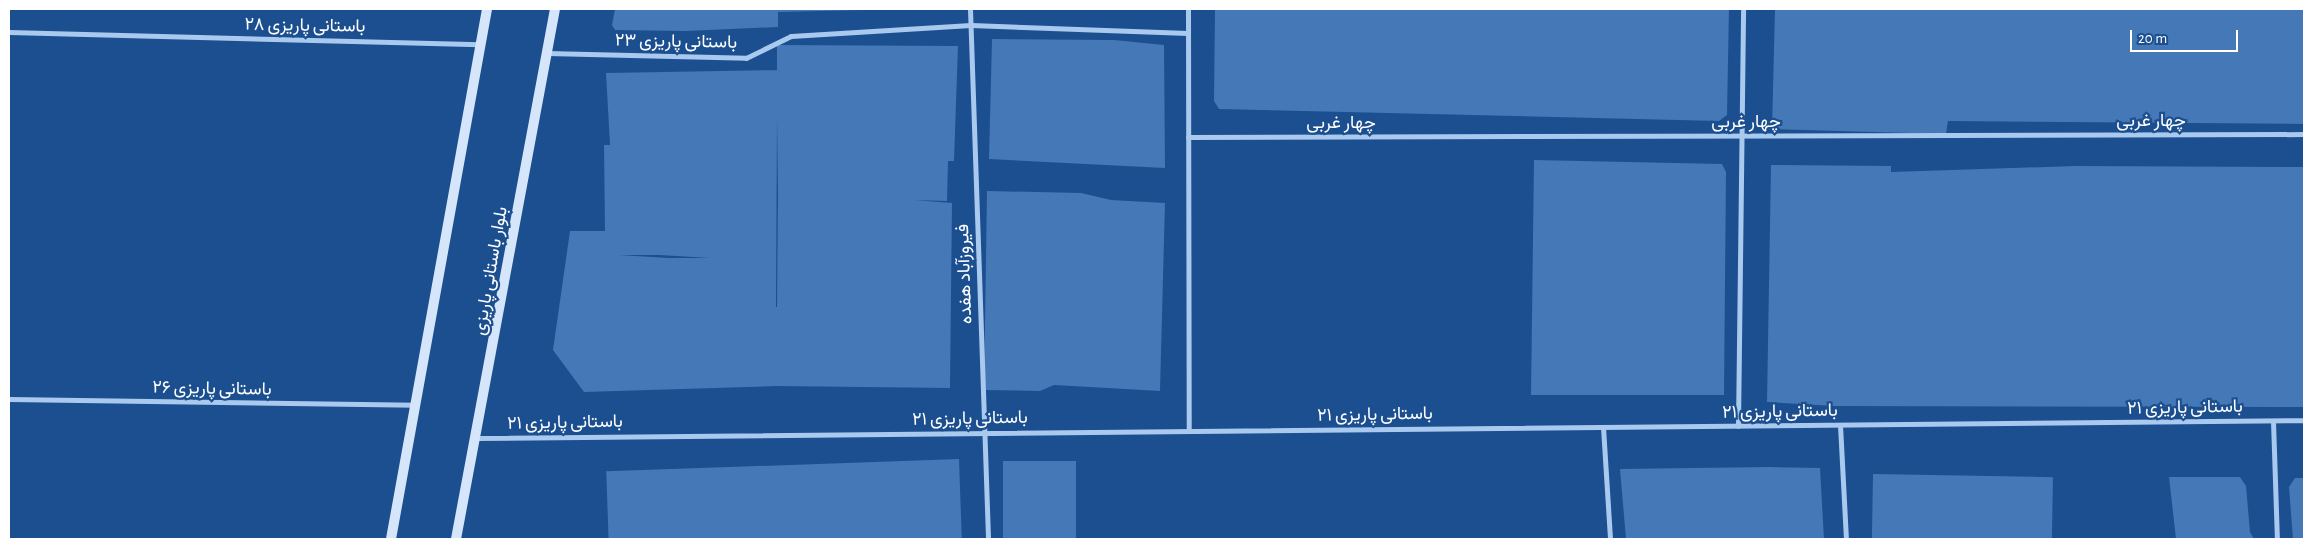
<!DOCTYPE html>
<meta charset="utf-8">
<style>
body{margin:0}
#map{position:relative;width:2313px;height:548px;overflow:hidden;background:#1b4f8f;font-family:"Alegreya Sans",Vazirmatn,sans-serif}
div>[style]{position:absolute}
[style*='--x']{left:calc(var(--x)*1px);top:calc(var(--y)*1px);width:calc(var(--w)*1px);rotate:calc(var(--a)*1deg)}
.building>*{inset:0;background:#4478b7;transform-origin:0 0}
.minor>*{height:5px;margin:-2.5px;padding:0 2.5px;transform-origin:2.5px;border-radius:2.5px;background:#a9c9ee}
.secondary>*{height:10px;margin:-5px;padding:0 5px;transform-origin:5px;border-radius:5px;background:#d6e6fa}
span{translate:-50% -50%;white-space:nowrap;text-align:center;line-height:1.15;-webkit-text-stroke:4.5px #1b4f8f;paint-order:stroke}
.street-label{font-size:18px;color:#fff}
.frame{position:absolute;inset:0;border:10px solid #fff;pointer-events:none}
.scale{position:absolute;left:2130px;top:30px;width:108px;height:22px;box-sizing:border-box;border:2px solid #fff;border-top:0;padding-left:6px;font-size:15px;line-height:18px;white-space:nowrap;color:#fff;-webkit-text-stroke:4px #1b4f8f;paint-order:stroke}
</style>
<div id="map">
<div class="building">
<div style="clip-path:polygon(615px 9px,863px 9px,864px 10px,778px 12px,778px 27px,686px 31px,615px 30px,612px 25px)"></div>
<div style="clip-path:polygon(1215px 9px,1729px 9px,1727px 115px,1719px 121px,1219px 109px,1214px 101px)"></div>
<div style="clip-path:polygon(1775px 9px,2304px 9px,2304px 124px,1948px 121px,1946px 134px,1772px 129px)"></div>
<div style="clip-path:polygon(992px 39px,1114px 40px,1164px 45px,1165px 168px,989px 159px)"></div>
<div style="clip-path:polygon(evenodd,777px 45px,958px 46px,954px 161px,948px 161px,947px 201px,914px 200px,952px 203px,950px 388px,776px 386px,584px 392px,553px 350px,570px 231px,605px 231px,604px 145px,610px 145px,606px 73px,777px 70px,777px 45px,777px 117px,778px 194px,777px 307px,776px 307px,777px 117px,777px 45px,619px 255px,659px 255px,710px 258px,669px 258px,619px 255px)"></div>
<div style="clip-path:polygon(1534px 160px,1722px 164px,1726px 172px,1724px 395px,1531px 395px)"></div>
<div style="clip-path:polygon(1771px 165px,1891px 166px,1891px 172px,2075px 166px,2304px 167px,2304px 407px,1835px 406px,1767px 402px)"></div>
<div style="clip-path:polygon(987px 191px,1081px 193px,1111px 200px,1165px 203px,1160px 391px,1054px 385px,1040px 391px,984px 390px)"></div>
<div style="left:959px;top:459px;width:80px;height:353px;rotate:88deg"></div>
<div style="left:1003px;top:461px;width:73px;height:78px"></div>
<div style="clip-path:polygon(1768px 467px,1820px 468px,1824px 539px,1626px 539px,1620px 469px)"></div>
<div style="left:1873px;top:474px;width:180px;height:65px;rotate:1deg"></div>
<div style="clip-path:polygon(2169px 477px,2240px 477px,2246px 486px,2250px 532px,2254px 539px,2176px 539px)"></div>
<div style="clip-path:polygon(2295px 478px,2304px 478px,2304px 539px,2293px 539px,2289px 487px)"></div>
</div>
<div class="minor">
<div style="--x:970;--y:9;--w:530;--a:88.05"></div>
<div style="--x:1188;--y:9;--w:422;--a:89.9"></div>
<div style="--x:9;--y:32;--w:471;--a:1.5"></div>
<div style="--x:547;--y:53;--w:199;--a:1.4"></div>
<div style="--x:746;--y:58;--w:50;--a:-26.1"></div>
<div style="--x:791;--y:36;--w:180;--a:-3.5"></div>
<div style="--x:971;--y:25;--w:217;--a:2.1"></div>
<div style="--x:1188;--y:137;--w:1116;--a:-0.15"></div>
<div style="--x:9;--y:399;--w:406;--a:0.8"></div>
<div style="--x:2273;--y:421;--w:118;--a:88.1"></div>
<div style="--x:1840;--y:425;--w:114;--a:87"></div>
<div style="--x:1738;--y:426;--w:417;--a:-89.3"></div>
<div style="--x:1603;--y:427;--w:112;--a:86.4"></div>
<div style="--x:477;--y:438;--w:1827;--a:-0.56"></div>
</div>
<div class="secondary">
<div style="--x:391;--y:539;--w:539;--a:-79.73"></div>
<div style="--x:456;--y:539;--w:539;--a:-79.42"></div>
</div>
<div class="street-label">
<span style="left:305px;top:26px;rotate:1deg">باستانی پاریزی ۲۸</span>
<span style="left:676px;top:42px;rotate:1deg">باستانی پاریزی ۲۳</span>
<span style="left:2151px;top:121px">چهار غربی</span>
<span style="left:1746px;top:122px">چهار غربی</span>
<span style="left:1341px;top:123px">چهار غربی</span>
<span style="left:491px;top:271px;rotate:-80deg">بلوار باستانی پاریزی</span>
<span style="left:965px;top:274px;rotate:-92deg">فیروزآباد هفده</span>
<span style="left:212px;top:389px;rotate:1deg">باستانی پاریزی ۲۶</span>
<span style="left:2185px;top:408px;rotate:-1deg">باستانی پاریزی ۲۱</span>
<span style="left:1780px;top:412px;rotate:-1deg">باستانی پاریزی ۲۱</span>
<span style="left:1375px;top:415px;rotate:-1deg">باستانی پاریزی ۲۱</span>
<span style="left:970px;top:419px;rotate:-1deg">باستانی پاریزی ۲۱</span>
<span style="left:565px;top:423px;rotate:-1deg">باستانی پاریزی ۲۱</span>
</div>
<div class="frame"></div>
<div class="scale">20 m</div>
</div>
